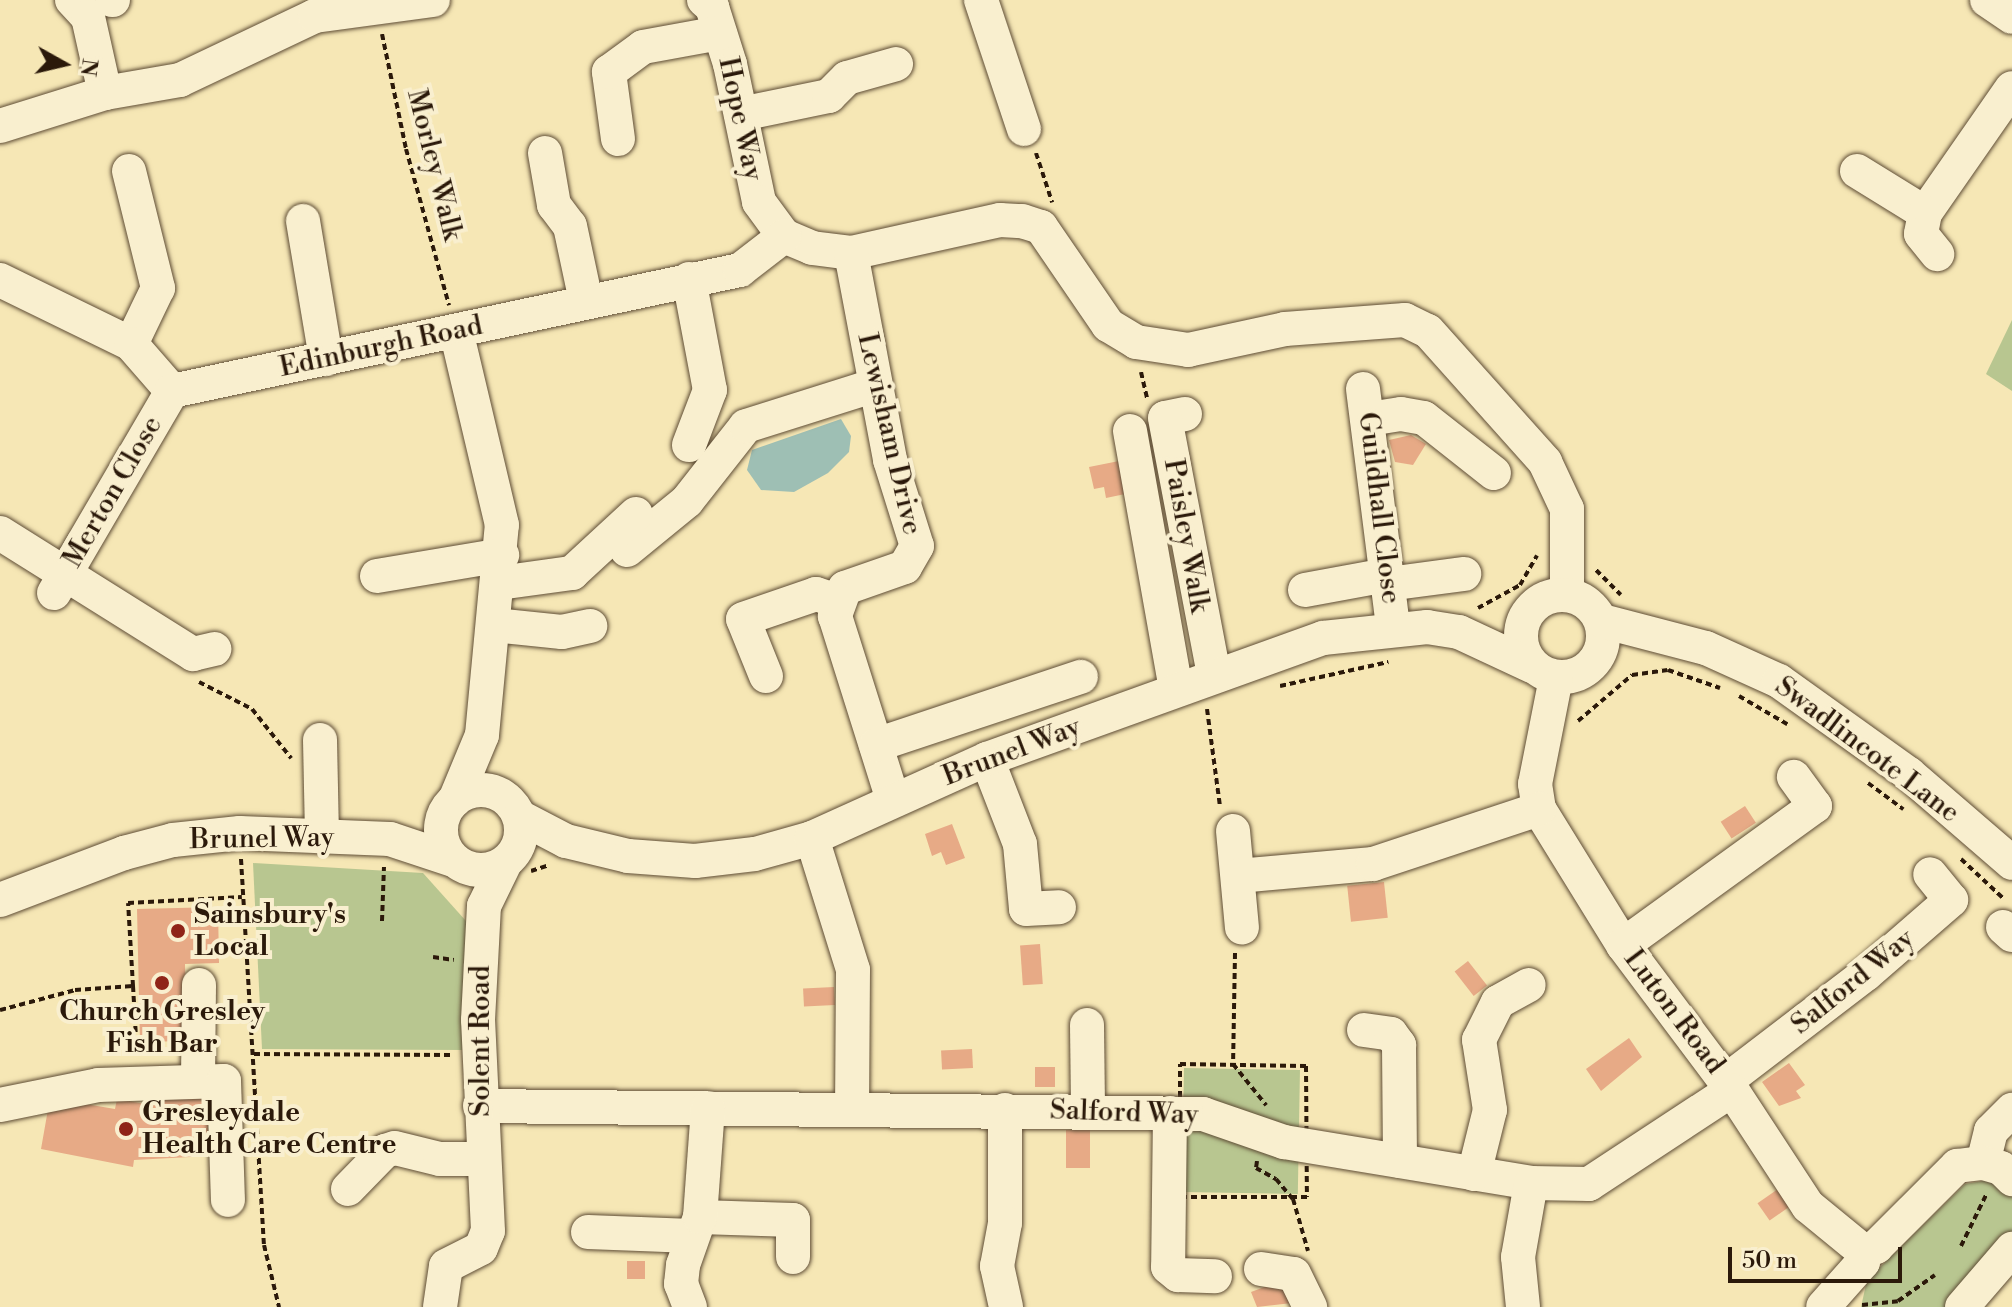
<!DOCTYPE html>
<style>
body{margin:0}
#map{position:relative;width:2012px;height:1307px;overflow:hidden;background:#f6e7b5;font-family:"Libre Bodoni",serif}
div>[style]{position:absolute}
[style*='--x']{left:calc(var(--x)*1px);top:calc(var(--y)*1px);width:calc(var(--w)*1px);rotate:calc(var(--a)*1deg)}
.green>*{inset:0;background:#b8c690;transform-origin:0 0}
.water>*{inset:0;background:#9ebfb4}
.building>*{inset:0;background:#e7aa86;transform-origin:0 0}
.path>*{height:4px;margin-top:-2px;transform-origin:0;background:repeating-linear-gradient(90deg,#2b190a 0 6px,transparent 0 10px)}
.roads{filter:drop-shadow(0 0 2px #5e4c35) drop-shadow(0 0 2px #5e4c35)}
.minor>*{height:34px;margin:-17px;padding:0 17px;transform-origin:17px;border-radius:17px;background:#f9efcf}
.minor>.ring{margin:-17px;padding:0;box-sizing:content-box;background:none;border:34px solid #f9efcf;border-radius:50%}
.dots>*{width:22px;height:22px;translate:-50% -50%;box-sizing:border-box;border:4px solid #f9efcf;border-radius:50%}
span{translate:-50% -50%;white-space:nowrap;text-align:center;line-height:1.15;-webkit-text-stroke:8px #f9efcf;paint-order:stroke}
.street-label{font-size:28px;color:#2b190a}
.poi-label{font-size:28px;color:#2b190a;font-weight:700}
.left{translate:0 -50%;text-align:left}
.north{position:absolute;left:24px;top:24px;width:80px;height:80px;-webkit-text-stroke:6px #f9efcf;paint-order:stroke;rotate:98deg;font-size:22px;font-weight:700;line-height:32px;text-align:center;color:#2b190a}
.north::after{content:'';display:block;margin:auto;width:28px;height:36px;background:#2b190a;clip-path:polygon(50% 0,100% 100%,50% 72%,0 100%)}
.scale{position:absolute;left:1728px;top:1247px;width:174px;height:36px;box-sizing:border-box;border:4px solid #2b190a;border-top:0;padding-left:10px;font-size:24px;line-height:28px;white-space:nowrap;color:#2b190a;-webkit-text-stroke:6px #f9efcf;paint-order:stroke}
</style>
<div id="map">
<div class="green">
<div style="clip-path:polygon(2012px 320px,2012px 391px,1986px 374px)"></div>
<div style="clip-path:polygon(253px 863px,423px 873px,466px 921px,464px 1050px,262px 1049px)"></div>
<div style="left:1184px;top:1068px;width:116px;height:124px;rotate:1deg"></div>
<div style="clip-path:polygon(1994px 1179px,2012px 1195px,2012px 1235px,1946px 1307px,1861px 1307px,1867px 1280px,1965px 1184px)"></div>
</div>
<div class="water">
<div style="clip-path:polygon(841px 419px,851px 436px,849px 452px,828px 473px,794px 492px,761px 490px,747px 470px,752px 450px)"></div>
</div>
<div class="building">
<div style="clip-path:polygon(1411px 435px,1426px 444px,1413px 465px,1395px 462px,1389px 440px)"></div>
<div style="clip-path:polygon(1124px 460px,1130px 493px,1106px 498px,1104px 487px,1094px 489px,1089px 467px)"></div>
<div style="left:1745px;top:806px;width:20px;height:29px;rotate:57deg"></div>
<div style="clip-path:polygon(952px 824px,965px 858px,946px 865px,941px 852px,932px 856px,925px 834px)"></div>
<div style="left:1384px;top:882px;width:36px;height:37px;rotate:84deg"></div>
<div style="clip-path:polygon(218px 907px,219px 963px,185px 964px,187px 1041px,140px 1042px,137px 909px)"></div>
<div style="left:1040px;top:944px;width:40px;height:20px;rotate:86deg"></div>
<div style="left:1468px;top:961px;width:31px;height:17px;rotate:52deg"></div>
<div style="left:834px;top:987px;width:18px;height:31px;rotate:87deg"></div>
<div style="clip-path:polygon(1629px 1038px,1642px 1057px,1601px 1091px,1586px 1069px)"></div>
<div style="left:972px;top:1049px;width:19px;height:31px;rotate:87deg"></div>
<div style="clip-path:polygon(1789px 1063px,1805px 1085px,1796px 1091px,1801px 1098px,1779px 1106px,1762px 1082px)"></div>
<div style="left:1035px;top:1067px;width:20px;height:20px"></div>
<div style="clip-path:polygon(207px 1092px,209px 1156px,134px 1160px,133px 1167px,41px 1149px,50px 1098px,115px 1109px,117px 1099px,145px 1104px,147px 1095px)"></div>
<div style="left:1066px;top:1130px;width:24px;height:38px"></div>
<div style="left:1778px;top:1189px;width:21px;height:25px;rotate:55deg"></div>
<div style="left:627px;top:1261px;width:18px;height:18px"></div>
<div style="clip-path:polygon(1283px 1280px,1292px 1303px,1257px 1307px,1251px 1292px)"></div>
</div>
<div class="path">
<div style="--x:382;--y:34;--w:117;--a:78.2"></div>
<div style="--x:406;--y:149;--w:162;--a:74.6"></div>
<div style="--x:1036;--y:153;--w:52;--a:71.9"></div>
<div style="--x:1141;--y:372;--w:28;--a:77"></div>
<div style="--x:1596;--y:570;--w:35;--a:45"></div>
<div style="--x:1478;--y:608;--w:48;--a:-28.7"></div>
<div style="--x:1520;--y:585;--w:34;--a:-60"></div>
<div style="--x:199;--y:682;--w:59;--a:27"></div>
<div style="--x:252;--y:709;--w:63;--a:51.5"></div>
<div style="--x:1280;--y:686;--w:111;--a:-12.5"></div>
<div style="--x:1739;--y:696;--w:56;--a:30.3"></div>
<div style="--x:1207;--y:709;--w:99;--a:82.4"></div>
<div style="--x:1578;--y:721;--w:71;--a:-40.4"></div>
<div style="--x:1632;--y:675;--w:36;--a:-8"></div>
<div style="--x:1668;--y:670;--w:55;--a:19.1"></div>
<div style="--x:1868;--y:783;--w:44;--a:36.6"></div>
<div style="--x:241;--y:859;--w:387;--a:86.6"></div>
<div style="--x:264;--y:1245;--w:64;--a:76.4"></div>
<div style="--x:1961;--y:859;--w:59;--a:42.9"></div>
<div style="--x:531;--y:871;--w:19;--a:-18"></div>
<div style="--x:382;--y:921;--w:54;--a:-87.9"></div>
<div style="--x:1235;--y:953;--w:111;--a:91"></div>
<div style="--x:1233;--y:1064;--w:53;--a:51.2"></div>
<div style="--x:433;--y:957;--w:21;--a:8"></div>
<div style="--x:133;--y:986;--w:70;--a:86.7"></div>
<div style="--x:0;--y:1010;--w:78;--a:-14.9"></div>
<div style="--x:75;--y:990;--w:58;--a:-3.9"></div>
<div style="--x:133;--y:986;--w:83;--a:-93.4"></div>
<div style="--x:128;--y:903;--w:114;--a:-3"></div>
<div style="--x:254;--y:1054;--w:198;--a:0.3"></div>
<div style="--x:1180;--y:1064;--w:126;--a:0.9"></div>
<div style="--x:1306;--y:1066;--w:131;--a:89.6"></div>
<div style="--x:1307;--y:1197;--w:127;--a:180"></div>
<div style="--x:1180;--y:1197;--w:133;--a:-90"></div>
<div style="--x:1257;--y:1161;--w:7;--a:98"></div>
<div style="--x:1256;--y:1168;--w:23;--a:29"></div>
<div style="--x:1276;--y:1179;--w:26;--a:50"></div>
<div style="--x:1293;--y:1199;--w:54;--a:73.9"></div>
<div style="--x:1961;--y:1246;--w:59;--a:-63.9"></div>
<div style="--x:1862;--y:1305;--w:36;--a:-6"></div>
<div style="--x:1898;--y:1301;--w:45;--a:-35.1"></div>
</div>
<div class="roads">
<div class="minor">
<div style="--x:72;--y:0;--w:23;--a:47"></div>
<div style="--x:88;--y:17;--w:78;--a:77.4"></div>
<div style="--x:112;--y:0;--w:1;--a:0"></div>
<div style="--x:704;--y:0;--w:11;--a:41"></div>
<div style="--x:712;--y:7;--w:60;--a:72.5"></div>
<div style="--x:730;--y:64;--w:141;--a:78.1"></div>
<div style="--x:759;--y:202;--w:42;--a:53.7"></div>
<div style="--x:784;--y:236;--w:30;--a:23"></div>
<div style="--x:812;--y:248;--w:39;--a:7"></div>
<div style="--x:851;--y:253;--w:153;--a:-12.5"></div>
<div style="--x:1000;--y:220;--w:22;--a:3"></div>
<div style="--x:1022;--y:221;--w:20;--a:18"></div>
<div style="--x:1041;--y:227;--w:119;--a:55.6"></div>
<div style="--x:1108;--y:325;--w:33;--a:31"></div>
<div style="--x:1136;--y:342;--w:53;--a:8.7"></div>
<div style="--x:1188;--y:350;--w:99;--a:-12.2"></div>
<div style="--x:1285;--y:329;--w:120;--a:-4.3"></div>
<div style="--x:1405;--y:320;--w:25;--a:26"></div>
<div style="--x:1428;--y:331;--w:176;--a:48.2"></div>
<div style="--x:1545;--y:462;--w:52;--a:64.9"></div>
<div style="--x:1567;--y:509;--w:86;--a:90"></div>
<div style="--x:981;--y:0;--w:136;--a:71.6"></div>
<div style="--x:1987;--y:0;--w:30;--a:34"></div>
<div style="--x:741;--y:114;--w:90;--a:-11.6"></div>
<div style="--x:829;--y:96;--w:25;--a:-45"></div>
<div style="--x:847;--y:78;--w:51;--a:-15.9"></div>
<div style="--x:0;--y:126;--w:110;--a:-17.4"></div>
<div style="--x:105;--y:93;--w:76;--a:-9.8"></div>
<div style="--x:180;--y:80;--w:149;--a:-25.4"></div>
<div style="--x:315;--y:16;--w:119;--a:-7.7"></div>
<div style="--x:618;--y:139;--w:68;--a:-97.7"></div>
<div style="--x:609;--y:72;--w:42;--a:-36.3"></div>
<div style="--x:643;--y:47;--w:78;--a:-10.3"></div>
<div style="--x:545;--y:153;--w:53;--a:80.2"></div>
<div style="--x:554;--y:205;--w:26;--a:53"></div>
<div style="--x:570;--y:226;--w:77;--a:78"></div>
<div style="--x:129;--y:171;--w:121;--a:76.1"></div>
<div style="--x:158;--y:288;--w:62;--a:115.7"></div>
<div style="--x:1857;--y:171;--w:80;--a:31.7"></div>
<div style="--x:1925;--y:213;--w:152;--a:-55.2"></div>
<div style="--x:1925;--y:213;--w:21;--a:101"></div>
<div style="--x:1921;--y:234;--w:26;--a:51"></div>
<div style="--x:303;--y:221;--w:140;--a:80.5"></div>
<div style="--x:851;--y:253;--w:211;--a:79.3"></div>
<div style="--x:890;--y:460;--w:90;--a:72.6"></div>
<div style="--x:917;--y:546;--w:24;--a:120"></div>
<div style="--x:905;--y:567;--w:64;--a:160.7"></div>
<div style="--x:845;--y:588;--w:30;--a:110"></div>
<div style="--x:835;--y:616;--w:193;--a:72.5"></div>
<div style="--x:689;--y:279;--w:113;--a:79.3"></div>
<div style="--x:710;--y:390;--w:59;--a:110.9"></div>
<div style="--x:0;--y:280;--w:146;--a:26"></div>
<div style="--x:131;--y:344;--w:62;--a:48.9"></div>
<div style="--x:1363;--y:389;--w:241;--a:82.8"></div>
<div style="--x:172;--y:391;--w:581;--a:-12.03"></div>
<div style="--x:740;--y:270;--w:56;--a:-37.7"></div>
<div style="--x:1185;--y:414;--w:20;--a:169"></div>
<div style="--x:1165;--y:418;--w:262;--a:79.2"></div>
<div style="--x:1369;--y:419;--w:32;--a:-9"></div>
<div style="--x:1401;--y:414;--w:23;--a:10"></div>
<div style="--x:1424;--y:418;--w:89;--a:38.2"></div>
<div style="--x:1130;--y:431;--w:262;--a:79.9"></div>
<div style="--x:0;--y:533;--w:228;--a:32.1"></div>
<div style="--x:193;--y:654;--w:22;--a:-13"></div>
<div style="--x:627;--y:550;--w:77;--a:-39.2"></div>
<div style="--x:687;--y:501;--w:95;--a:-51.8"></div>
<div style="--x:746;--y:426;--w:133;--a:-17.5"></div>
<div style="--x:377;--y:576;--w:127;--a:-9.5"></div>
<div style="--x:499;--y:583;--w:74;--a:-7.8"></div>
<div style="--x:572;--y:573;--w:87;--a:-42.7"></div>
<div style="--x:1388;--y:584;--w:77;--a:-7.5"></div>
<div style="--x:1305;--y:590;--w:83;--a:-10.4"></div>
<div style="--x:54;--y:593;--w:234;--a:-59.7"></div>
<div class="ring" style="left:1521px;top:595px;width:48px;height:48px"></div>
<div style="--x:1602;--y:621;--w:107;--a:14.6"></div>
<div style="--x:1706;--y:648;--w:80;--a:24.3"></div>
<div style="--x:1779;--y:681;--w:160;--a:35.6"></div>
<div style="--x:1909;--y:774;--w:136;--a:40.8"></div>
<div style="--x:494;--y:625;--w:68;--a:5.9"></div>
<div style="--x:562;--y:632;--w:29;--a:-12"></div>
<div style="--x:766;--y:676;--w:61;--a:-112"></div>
<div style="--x:743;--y:619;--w:77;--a:-18.9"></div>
<div style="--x:816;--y:594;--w:22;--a:18"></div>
<div style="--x:1556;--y:678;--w:108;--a:101.2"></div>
<div style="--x:1535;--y:784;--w:25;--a:81"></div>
<div style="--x:1539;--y:809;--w:160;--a:58.3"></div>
<div style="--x:1623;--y:945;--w:181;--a:53.1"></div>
<div style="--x:1732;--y:1090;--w:139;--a:56.8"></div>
<div style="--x:1808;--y:1206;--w:71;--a:39.3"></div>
<div style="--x:1863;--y:1251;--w:11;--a:90"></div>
<div style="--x:1863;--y:1262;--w:60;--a:131.6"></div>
<div style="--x:320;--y:740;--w:97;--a:88.8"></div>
<div style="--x:876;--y:745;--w:216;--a:-18.4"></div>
<div style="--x:987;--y:759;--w:91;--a:68.8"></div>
<div style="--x:1020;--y:844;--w:65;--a:84.7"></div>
<div style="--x:1026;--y:909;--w:33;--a:-3"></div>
<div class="ring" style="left:441px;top:790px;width:46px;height:46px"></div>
<div style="--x:455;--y:800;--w:70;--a:-67.4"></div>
<div style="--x:482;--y:735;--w:211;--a:-84.6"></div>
<div style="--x:502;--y:525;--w:199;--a:-103.3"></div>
<div style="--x:520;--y:817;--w:52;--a:27.6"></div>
<div style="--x:566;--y:841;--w:64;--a:13.6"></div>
<div style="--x:628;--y:856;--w:67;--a:4.3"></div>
<div style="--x:695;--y:861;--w:60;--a:-6.7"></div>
<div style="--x:755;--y:854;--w:59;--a:-15.7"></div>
<div style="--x:812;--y:838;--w:192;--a:-24.3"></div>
<div style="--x:987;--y:759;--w:357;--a:-19.8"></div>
<div style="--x:1323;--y:638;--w:105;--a:-6"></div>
<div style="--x:1427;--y:627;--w:32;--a:9"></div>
<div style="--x:1459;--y:632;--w:81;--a:25"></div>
<div style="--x:1233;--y:831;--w:97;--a:84.7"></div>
<div style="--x:812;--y:838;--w:138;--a:72.7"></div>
<div style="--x:853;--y:970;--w:138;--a:90.4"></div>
<div style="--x:1238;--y:876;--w:136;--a:-5.1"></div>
<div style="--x:1373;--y:864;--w:175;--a:-18.3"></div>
<div style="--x:0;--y:900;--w:133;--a:-20.8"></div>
<div style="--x:124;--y:853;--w:51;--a:-14.9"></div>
<div style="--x:173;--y:840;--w:67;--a:-6"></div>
<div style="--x:240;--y:833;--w:150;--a:2.3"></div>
<div style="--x:390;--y:839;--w:66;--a:18.4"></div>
<div style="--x:2003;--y:927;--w:12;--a:42"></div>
<div style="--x:1623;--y:945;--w:237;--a:-35.9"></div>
<div style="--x:1815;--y:806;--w:36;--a:-126"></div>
<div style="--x:1087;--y:1025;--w:86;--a:89.3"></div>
<div style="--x:1364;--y:1030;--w:27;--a:8"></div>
<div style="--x:1391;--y:1034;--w:14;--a:54"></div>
<div style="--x:1399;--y:1045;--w:116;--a:89.5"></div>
<div style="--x:198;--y:1081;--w:96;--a:-89.4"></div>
<div style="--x:1726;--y:1081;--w:176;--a:-37.4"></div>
<div style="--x:1866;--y:974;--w:113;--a:-41"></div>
<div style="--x:1951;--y:900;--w:33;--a:-129"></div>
<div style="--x:0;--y:1105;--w:100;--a:-11.5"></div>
<div style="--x:98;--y:1085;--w:126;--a:-1.8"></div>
<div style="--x:224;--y:1081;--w:119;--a:88.1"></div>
<div style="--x:480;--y:1106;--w:723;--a:0.63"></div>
<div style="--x:1203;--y:1114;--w:86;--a:19.1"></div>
<div style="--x:1284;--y:1142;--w:250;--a:9.4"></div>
<div style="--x:1531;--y:1183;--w:58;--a:1"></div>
<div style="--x:1589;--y:1184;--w:171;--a:-33.3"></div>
<div style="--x:1005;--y:1110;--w:113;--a:90"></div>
<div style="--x:1005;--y:1223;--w:44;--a:100.5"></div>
<div style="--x:997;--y:1266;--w:42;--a:77.6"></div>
<div style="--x:1170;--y:1113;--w:154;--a:90.7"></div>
<div style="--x:1168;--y:1267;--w:13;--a:39"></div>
<div style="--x:1178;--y:1275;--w:37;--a:2"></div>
<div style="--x:1983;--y:1163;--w:33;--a:-76"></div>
<div style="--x:1991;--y:1131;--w:30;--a:-45"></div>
<div style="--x:1474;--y:1174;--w:66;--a:-76"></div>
<div style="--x:1490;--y:1110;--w:71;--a:-98.9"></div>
<div style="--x:1479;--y:1040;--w:42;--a:-63.4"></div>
<div style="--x:1498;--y:1002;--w:35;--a:-29"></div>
<div style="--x:348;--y:1189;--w:53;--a:-45.8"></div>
<div style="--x:385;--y:1151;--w:10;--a:-17"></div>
<div style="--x:395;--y:1148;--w:46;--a:13.7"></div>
<div style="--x:440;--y:1159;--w:41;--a:0"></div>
<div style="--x:700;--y:1217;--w:93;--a:1.8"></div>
<div style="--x:793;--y:1220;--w:37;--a:90"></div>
<div style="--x:588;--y:1232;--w:104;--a:2.2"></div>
<div style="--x:1863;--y:1251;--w:14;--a:-17"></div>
<div style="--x:1876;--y:1247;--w:115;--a:-45"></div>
<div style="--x:1957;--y:1166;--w:26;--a:-7"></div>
<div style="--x:1983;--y:1163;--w:19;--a:16"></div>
<div style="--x:2001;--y:1168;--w:16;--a:45"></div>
<div style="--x:1261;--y:1269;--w:33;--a:9"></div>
<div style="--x:1294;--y:1274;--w:37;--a:64"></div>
<div style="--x:440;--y:1307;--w:41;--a:-81.7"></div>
<div style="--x:446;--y:1266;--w:39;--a:-27"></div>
<div style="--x:481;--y:1248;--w:18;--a:-68"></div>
<div style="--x:488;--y:1231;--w:211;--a:-92.7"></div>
<div style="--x:478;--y:1020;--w:114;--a:-87"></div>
<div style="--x:484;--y:906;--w:48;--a:-64"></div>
<div style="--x:690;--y:1307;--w:25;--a:-111"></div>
<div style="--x:681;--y:1284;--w:19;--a:-84"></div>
<div style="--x:683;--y:1265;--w:51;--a:-70.5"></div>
<div style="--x:700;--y:1217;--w:109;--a:-85.8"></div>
<div style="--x:1523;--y:1307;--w:50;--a:-95.7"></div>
<div style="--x:1518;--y:1257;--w:75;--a:-80"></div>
<div style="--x:1962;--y:1307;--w:77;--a:-49.2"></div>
</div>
</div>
<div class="dots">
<div style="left:178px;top:931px;background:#8f2418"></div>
<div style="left:162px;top:983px;background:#8f2418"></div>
<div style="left:126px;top:1129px;background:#8f2418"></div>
</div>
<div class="street-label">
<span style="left:740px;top:119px;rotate:78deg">Hope Way</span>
<span style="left:434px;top:165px;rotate:76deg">Morley Walk</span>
<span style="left:381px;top:347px;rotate:-12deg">Edinburgh Road</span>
<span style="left:889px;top:434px;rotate:77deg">Lewisham Drive</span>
<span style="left:113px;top:492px;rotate:-60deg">Merton Close</span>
<span style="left:1379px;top:508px;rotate:83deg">Guildhall Close</span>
<span style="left:1186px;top:536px;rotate:80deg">Paisley Walk</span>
<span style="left:1867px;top:750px;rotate:37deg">Swadlincote Lane</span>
<span style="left:1012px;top:752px;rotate:-21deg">Brunel Way</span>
<span style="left:262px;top:839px;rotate:-1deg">Brunel Way</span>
<span style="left:1853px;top:982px;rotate:-39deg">Salford Way</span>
<span style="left:1674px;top:1012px;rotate:53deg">Luton Road</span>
<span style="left:481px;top:1041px;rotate:-90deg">Solent Road</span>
<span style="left:1124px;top:1113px;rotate:2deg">Salford Way</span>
</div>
<div class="poi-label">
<span class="left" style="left:194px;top:931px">Sainsbury's<br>Local</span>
<span style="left:162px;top:1028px">Church Gresley<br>Fish Bar</span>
<span class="left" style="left:142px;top:1129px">Gresleydale<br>Health Care Centre</span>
</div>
<div class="north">N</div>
<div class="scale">50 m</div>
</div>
